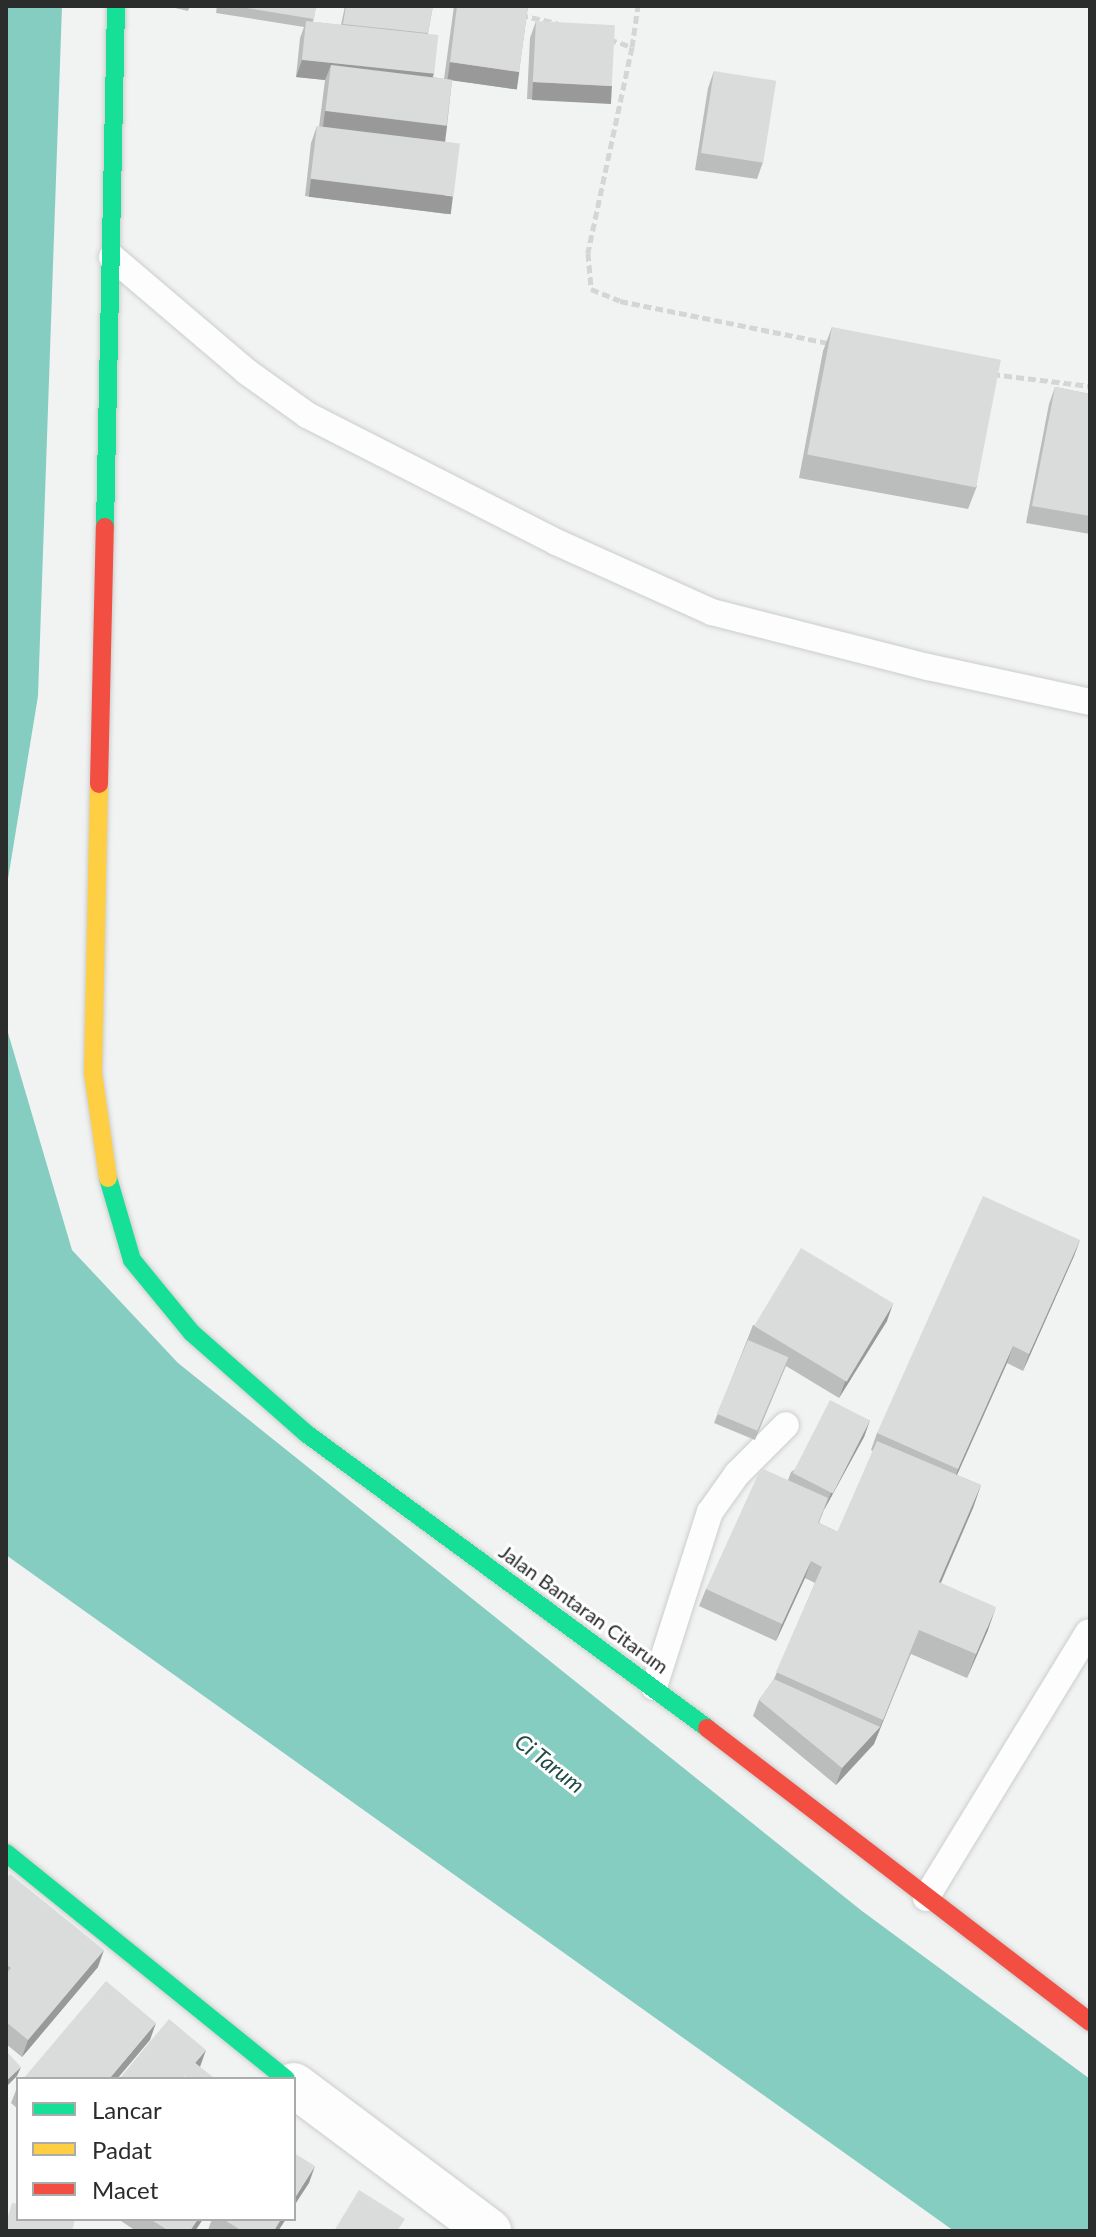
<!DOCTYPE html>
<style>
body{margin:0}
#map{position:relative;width:1096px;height:2237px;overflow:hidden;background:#f1f2f2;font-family:Lato,sans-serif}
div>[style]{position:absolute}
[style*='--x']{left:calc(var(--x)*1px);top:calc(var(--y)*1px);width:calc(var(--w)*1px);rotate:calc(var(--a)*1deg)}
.water>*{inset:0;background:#85cdc0}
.path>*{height:5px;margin-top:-2.5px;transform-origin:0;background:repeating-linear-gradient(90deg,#d4d5d5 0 8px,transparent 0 12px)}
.roads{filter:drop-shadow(0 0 2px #cccdcd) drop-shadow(0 0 2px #cccdcd)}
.lane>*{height:26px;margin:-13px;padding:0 13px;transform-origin:13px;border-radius:13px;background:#fdfdfd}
.street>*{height:44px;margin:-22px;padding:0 22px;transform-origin:22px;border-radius:22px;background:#fdfdfd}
.fast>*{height:18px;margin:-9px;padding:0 9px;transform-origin:9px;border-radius:9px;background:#16e098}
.slow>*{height:18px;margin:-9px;padding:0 9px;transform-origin:9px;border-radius:9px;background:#ffcf43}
.jam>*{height:18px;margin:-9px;padding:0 9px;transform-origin:9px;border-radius:9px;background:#f24e42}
.wall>*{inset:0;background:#bbbcbc}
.shaded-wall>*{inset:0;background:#999;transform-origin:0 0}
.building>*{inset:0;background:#dadbdb;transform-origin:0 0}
span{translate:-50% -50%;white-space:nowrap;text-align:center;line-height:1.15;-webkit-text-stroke:6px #fff;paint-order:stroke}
.street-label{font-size:20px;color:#2b2c2c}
.water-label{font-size:22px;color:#204c44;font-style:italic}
.frame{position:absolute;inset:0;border:8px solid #2b2c2c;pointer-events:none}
.legend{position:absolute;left:16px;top:2077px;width:280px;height:144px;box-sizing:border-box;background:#fff;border:2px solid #aaabab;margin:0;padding:10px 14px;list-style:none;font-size:24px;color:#2b2c2c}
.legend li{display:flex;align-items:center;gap:16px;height:40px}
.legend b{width:40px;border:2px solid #aaabab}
</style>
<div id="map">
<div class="water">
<div style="clip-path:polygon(6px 6px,62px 6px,38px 696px,6px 891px)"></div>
<div style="clip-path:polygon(6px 1026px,72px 1250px,178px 1363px,862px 1911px,1090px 2079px,1090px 2231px,954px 2231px,6px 1555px)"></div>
</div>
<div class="path">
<div style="--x:520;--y:15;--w:38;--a:12"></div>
<div style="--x:609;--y:39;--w:24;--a:19"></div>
<div style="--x:632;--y:47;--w:41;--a:-81.7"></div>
<div style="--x:632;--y:47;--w:211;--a:102.1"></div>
<div style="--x:588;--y:253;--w:36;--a:85"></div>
<div style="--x:591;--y:289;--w:31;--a:22"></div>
<div style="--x:620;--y:301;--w:217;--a:11.4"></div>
<div style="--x:992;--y:374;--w:99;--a:7"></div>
</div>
<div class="roads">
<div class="lane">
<div style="--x:112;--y:257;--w:177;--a:40.4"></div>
<div style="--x:247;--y:372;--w:74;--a:35.6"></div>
<div style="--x:307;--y:415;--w:280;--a:27"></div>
<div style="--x:556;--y:542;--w:171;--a:24.2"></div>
<div style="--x:712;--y:612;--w:223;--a:14.3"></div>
<div style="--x:928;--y:667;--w:166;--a:12.2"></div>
<div style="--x:654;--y:1687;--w:184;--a:-72.3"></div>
<div style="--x:710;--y:1512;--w:47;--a:-54.6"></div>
<div style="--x:737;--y:1474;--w:69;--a:-45"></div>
<div style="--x:926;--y:1898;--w:311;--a:-58.6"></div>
</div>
<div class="street">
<div style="--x:294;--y:2085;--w:244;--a:36.8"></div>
</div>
<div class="fast">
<div style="--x:105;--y:527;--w:521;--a:-88.79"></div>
<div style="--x:108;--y:1178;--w:85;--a:73.7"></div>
<div style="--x:132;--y:1260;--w:94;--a:50.6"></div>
<div style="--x:192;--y:1333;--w:153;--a:41.3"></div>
<div style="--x:307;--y:1434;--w:496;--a:36.3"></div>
<div style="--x:6;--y:1853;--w:360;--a:38.9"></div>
</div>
<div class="slow">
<div style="--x:99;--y:784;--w:289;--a:91.2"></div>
<div style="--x:93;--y:1073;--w:106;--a:81.9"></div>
</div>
<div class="jam">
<div style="--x:99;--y:784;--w:257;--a:-88.7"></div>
<div style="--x:707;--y:1728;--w:483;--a:37.5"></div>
</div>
</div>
<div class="wall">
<div style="clip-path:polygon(167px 6px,190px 6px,188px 11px)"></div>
<div style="clip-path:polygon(217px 6px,316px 6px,313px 22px,341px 25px,345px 6px,433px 6px,428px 33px,434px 73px,433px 77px,444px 79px,454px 6px,528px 6px,519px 72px,513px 89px,452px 80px,447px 126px,441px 142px,447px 214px,305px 196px,311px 143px,317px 126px,319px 127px,325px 80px,296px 77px,300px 38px,304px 27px,216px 13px)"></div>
<div style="clip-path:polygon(536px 21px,612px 86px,606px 103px,527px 99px,530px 38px)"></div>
<div style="clip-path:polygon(714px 71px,763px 162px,757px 179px,695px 170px,708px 88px)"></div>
<div style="clip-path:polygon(832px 327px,977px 486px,968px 509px,799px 478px,823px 351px)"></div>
<div style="clip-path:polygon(1055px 387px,1090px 394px,1090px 534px,1026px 523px,1049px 404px)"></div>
<div style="clip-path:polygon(1080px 1240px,1074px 1256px,1023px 1371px,1007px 1363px,957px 1475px,981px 1485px,973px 1508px,941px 1583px,988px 1630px,967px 1678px,911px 1654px,874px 1744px,836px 1785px,753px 1716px,759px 1700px,774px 1679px,815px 1583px,805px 1578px,776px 1641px,699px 1606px,706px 1589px,788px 1480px,791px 1472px,870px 1420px,864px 1437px,824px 1510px,819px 1523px,838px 1532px,873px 1451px,871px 1450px,877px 1433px)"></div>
<div style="clip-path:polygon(887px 1321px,839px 1398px,786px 1366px,755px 1440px,714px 1423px,753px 1325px)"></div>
<div style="clip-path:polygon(6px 1879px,98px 1967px,22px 2057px,6px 2044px)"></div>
<div style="clip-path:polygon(18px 2085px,18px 2109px,11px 2103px)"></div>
<div style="clip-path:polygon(118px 2219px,203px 2219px,195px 2231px,136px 2231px)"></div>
<div style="clip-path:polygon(212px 2219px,286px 2219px,278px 2231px,209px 2231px,208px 2230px)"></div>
</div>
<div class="shaded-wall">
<div style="clip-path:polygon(302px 60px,434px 73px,428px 90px,331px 65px,325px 80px,296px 77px)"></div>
<div style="left:450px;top:62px;width:70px;height:18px;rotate:8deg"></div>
<div style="left:533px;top:82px;width:79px;height:18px;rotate:3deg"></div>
<div style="left:325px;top:111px;width:123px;height:18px;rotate:7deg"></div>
<div style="left:311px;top:179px;width:143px;height:18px;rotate:7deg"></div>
<div style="clip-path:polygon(1080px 1240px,1074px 1256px,1023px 1371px,1029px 1354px)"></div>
<div style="clip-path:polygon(893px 1304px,887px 1321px,839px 1398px,845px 1382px)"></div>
<div style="clip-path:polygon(1013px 1346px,1007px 1363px,952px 1486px,958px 1469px)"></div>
<div style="clip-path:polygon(870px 1420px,864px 1437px,824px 1510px,831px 1493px)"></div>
<div style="clip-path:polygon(981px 1485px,973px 1508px,931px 1605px,939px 1582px)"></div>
<div style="clip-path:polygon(811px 1561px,805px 1578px,776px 1641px,782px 1624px)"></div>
<div style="clip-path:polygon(996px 1607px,988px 1630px,967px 1678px,976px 1654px)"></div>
<div style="clip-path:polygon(919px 1630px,874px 1744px,836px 1785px,842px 1768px,880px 1727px)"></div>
<div style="clip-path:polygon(104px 1950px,98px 1967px,22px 2057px,28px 2040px)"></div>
<div style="clip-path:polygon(156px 2023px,150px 2040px,117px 2079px,109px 2079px)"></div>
<div style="clip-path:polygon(206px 2050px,200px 2067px,195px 2063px)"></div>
<div style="clip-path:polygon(21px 2067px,17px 2076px,6px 2087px,6px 2081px)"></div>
<div style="clip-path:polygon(315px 2166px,309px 2183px,294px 2206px,294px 2199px)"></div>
<div style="clip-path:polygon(198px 2219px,203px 2219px,195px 2231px,190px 2231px)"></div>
<div style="clip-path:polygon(281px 2219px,286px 2219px,278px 2231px,274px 2231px)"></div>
</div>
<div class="building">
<div style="clip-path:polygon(234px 6px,316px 6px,314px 19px)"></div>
<div style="clip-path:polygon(346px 6px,433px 6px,428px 33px,343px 24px)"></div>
<div style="clip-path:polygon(457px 6px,528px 6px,519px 72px,450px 62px)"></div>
<div style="left:306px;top:21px;width:133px;height:39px;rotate:6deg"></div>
<div style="left:536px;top:21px;width:79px;height:61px;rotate:3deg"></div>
<div style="left:331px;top:65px;width:122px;height:46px;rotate:7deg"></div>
<div style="left:714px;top:71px;width:63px;height:83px;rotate:9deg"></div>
<div style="left:317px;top:126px;width:144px;height:53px;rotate:7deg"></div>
<div style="left:832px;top:327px;width:172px;height:130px;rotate:11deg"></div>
<div style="clip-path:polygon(1055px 387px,1090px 394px,1090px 516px,1032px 506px)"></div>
<div style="clip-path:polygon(983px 1196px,1080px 1240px,1029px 1354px,1013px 1346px,958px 1469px,877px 1433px)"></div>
<div style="left:801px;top:1248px;width:108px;height:91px;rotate:31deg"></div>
<div style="left:748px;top:1340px;width:44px;height:80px;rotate:23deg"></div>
<div style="left:830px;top:1400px;width:45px;height:82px;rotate:27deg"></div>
<div style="clip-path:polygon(877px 1441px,981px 1485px,939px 1582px,996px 1607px,976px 1654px,919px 1630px,883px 1720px,776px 1672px)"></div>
<div style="clip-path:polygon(761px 1468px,828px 1498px,818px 1523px,838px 1532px,822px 1567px,811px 1561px,782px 1624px,706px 1589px)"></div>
<div style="clip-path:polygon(774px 1679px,880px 1727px,842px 1768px,759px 1700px)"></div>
<div style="clip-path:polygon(10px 1874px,104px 1950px,28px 2040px,6px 2022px,6px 1974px,11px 1968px,6px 1964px,6px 1879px)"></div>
<div style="clip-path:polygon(106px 1981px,156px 2023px,109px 2079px,23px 2079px)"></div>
<div style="clip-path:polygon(169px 2019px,206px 2050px,195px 2063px,213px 2077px,211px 2079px,189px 2079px,185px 2076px,182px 2079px,119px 2079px)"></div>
<div style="clip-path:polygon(6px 2051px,21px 2067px,6px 2081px)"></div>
<div style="clip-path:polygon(294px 2153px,315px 2166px,294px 2199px)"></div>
<div style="clip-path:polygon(359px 2190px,405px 2219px,397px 2231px,334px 2231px)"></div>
<div style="clip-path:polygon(12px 2203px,18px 2204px,18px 2219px,72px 2219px,75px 2220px,72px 2231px,6px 2231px,6px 2223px)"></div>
<div style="clip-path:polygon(150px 2219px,198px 2219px,190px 2231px,169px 2231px)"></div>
<div style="clip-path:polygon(223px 2219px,281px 2219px,274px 2231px,242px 2231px)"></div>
</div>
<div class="street-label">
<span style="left:584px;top:1609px;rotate:36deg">Jalan Bantaran Citarum</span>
</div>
<div class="water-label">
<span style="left:550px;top:1763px;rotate:38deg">Ci Tarum</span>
</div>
<div class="frame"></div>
<ul class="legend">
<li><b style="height:10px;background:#16e098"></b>Lancar</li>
<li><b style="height:10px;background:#ffcf43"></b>Padat</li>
<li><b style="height:10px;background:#f24e42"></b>Macet</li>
</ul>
</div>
